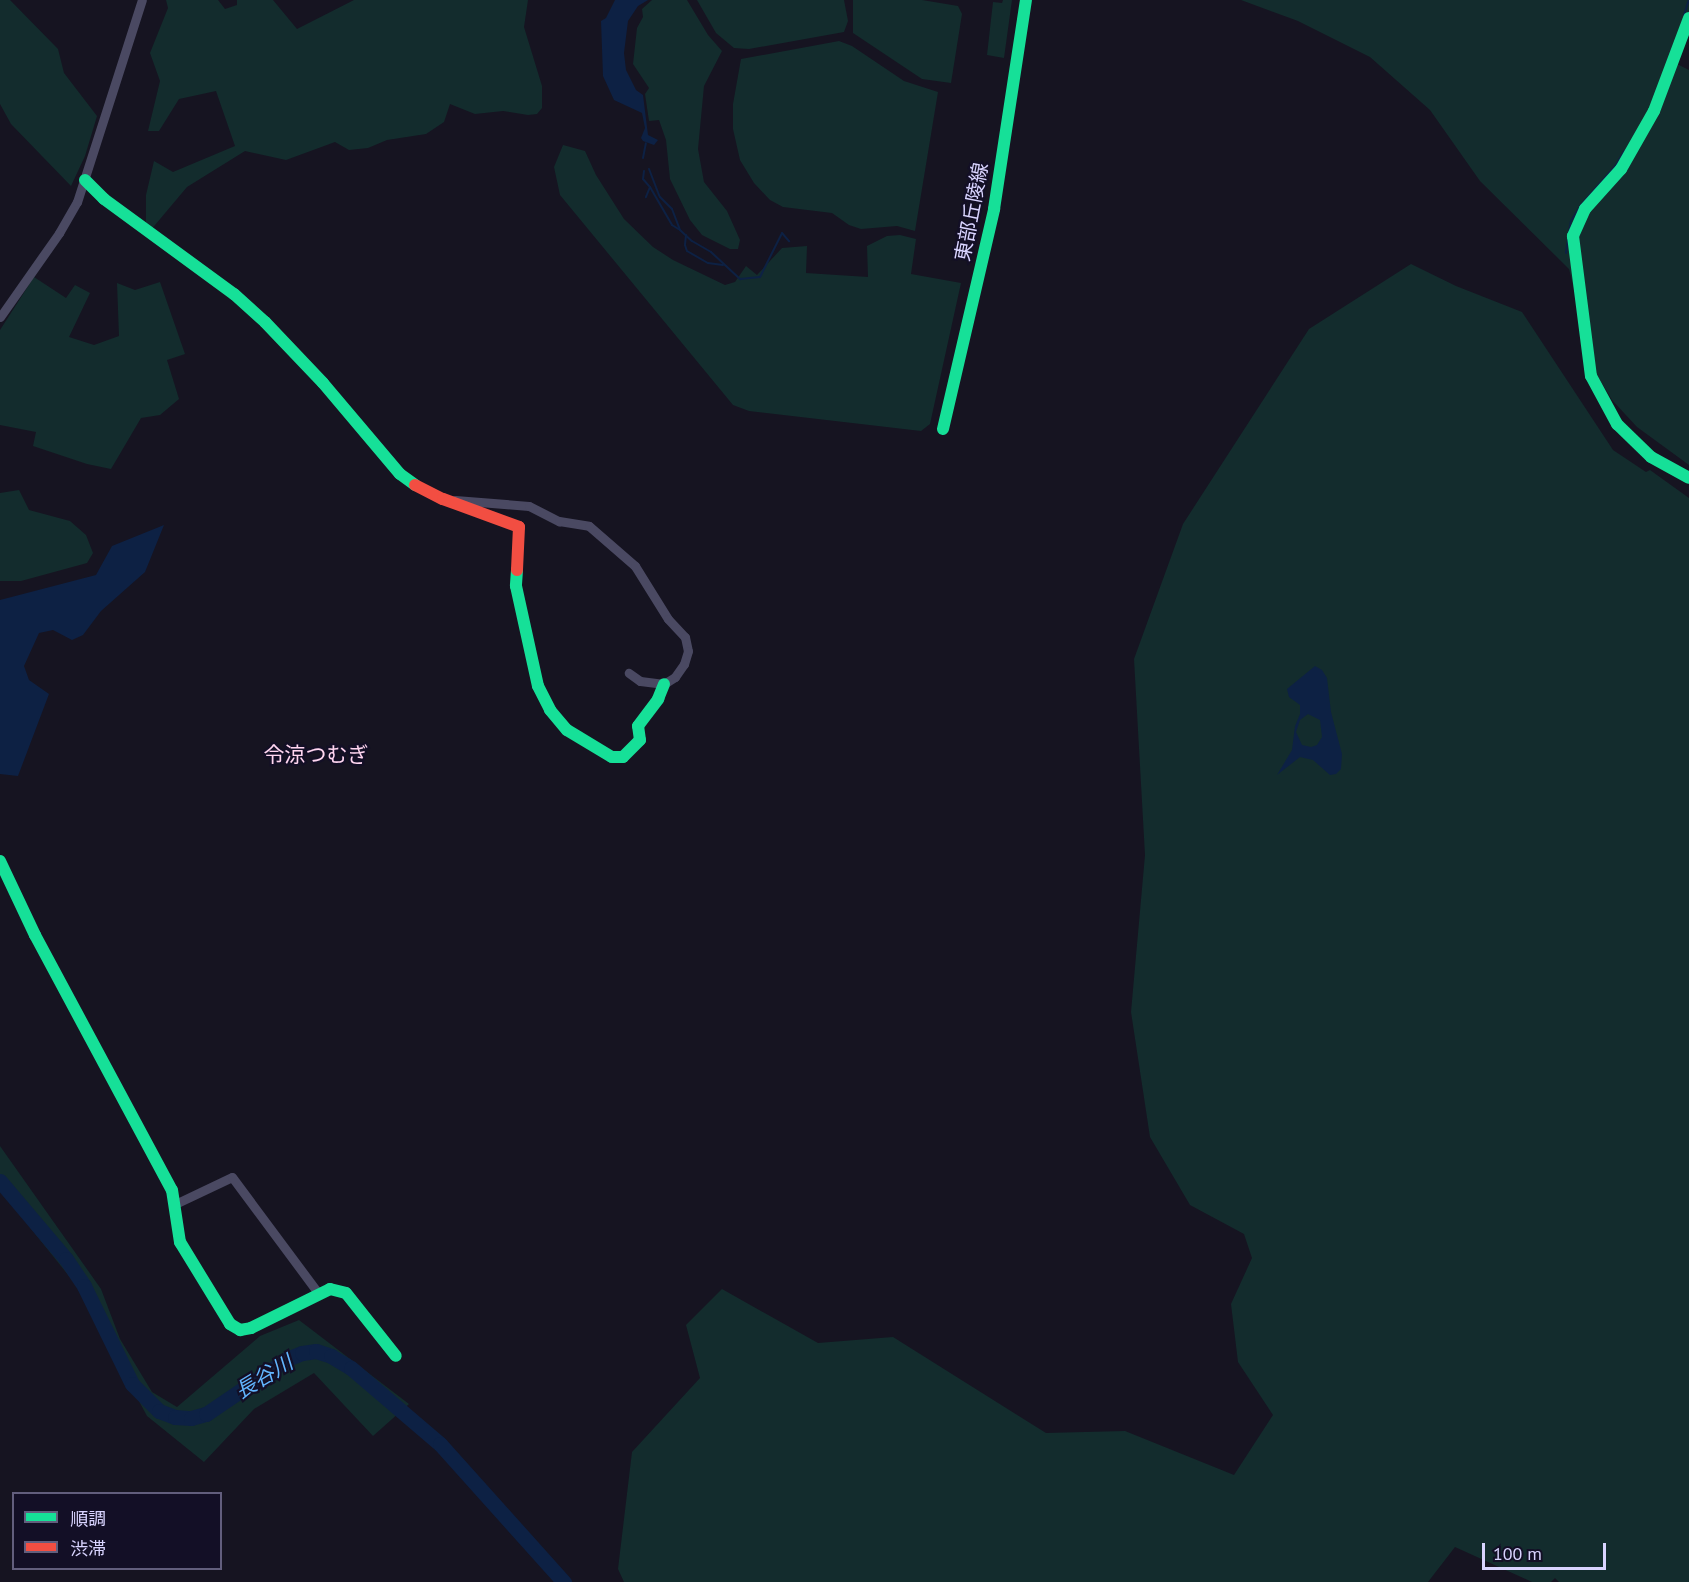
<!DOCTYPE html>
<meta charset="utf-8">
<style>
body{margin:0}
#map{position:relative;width:1689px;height:1582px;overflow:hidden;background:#161421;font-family:"PT Sans","Noto Sans JP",sans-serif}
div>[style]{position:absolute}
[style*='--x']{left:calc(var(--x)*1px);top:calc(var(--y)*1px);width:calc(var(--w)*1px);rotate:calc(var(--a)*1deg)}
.green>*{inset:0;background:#132c2d}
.water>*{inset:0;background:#0d2144}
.stream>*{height:2px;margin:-1px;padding:0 1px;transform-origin:1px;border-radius:1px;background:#0d2144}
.river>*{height:15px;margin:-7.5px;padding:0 7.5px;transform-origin:7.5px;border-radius:7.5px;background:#0d2144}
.street>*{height:9px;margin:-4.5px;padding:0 4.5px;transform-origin:4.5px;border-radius:4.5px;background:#4a4962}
.fast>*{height:12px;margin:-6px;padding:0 6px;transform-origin:6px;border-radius:6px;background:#16e098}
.jam>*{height:12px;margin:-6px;padding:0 6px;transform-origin:6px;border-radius:6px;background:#f24e42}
span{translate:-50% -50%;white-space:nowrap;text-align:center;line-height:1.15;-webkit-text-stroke:4.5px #130f26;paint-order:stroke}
.street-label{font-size:20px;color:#d9d4ff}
.neighbourhood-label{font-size:21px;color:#ffd6f0}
.water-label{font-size:21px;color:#62b6ff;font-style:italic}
.legend{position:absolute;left:12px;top:1492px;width:210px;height:78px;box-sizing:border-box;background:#130f26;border:2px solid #625e7d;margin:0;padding:8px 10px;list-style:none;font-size:18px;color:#d9d4ff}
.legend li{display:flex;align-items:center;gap:12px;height:30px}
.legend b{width:30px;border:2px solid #625e7d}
.scale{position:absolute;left:1482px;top:1543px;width:124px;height:27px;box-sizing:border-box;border:3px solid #d9d4ff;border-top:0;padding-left:8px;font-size:18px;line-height:21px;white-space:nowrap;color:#d9d4ff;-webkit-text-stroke:4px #130f26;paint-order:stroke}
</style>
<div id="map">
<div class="green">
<i style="clip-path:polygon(0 0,10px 0,58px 49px,64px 73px,97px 116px,85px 156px,71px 186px,11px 124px,0 104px)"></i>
<i style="clip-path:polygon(166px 0,218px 0,225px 9px,237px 5px,237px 0,273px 0,297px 29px,354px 0,528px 0,524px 27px,542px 86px,542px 108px,537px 114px,528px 115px,503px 111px,475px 114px,450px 104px,444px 122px,426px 134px,387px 140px,368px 148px,349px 150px,335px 142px,286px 160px,245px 151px,187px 187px,150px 231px,146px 226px,146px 195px,154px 161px,173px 172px,235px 146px,216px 91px,179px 99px,159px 131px,148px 131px,160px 81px,150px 53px,168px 8px)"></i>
<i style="clip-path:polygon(652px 0,687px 0,708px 35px,722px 51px,704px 86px,698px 149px,704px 182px,727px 211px,740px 240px,738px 249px,730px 249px,702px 235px,690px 220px,670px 179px,666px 140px,659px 120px,649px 121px,645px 94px,649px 88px,633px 64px,637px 28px,643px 17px,642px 9px)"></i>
<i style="clip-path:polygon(697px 0,844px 0,848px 21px,844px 32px,749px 49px,734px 48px,716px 33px)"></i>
<i style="clip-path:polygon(853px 0,922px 0,958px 6px,962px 14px,951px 83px,922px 79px,853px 33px)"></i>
<i style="clip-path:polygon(1003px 0,1012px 0,1004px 58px,987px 55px,993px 2px,1002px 3px)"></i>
<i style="clip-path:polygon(1241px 0,1689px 0,1689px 15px,1677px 64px,1689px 70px,1689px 465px,1637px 427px,1612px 400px,1594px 370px,1569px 269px,1480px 181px,1430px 110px,1370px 57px,1298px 21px)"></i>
<i style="clip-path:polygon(839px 41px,852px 46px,904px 81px,938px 92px,915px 231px,897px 226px,861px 229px,849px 225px,832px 213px,783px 207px,770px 200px,754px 183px,740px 160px,733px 129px,733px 104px,741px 59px)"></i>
<i style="clip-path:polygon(563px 145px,585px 151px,596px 175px,624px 219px,653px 247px,673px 260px,725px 285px,735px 282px,746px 266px,757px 275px,782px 248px,807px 246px,806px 273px,868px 277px,867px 246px,887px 236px,900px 235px,916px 239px,911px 274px,961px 283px,930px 424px,921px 431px,749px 411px,733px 405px,560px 195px,554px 167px)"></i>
<i style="clip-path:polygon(1411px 264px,1456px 286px,1522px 312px,1613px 450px,1646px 472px,1650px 470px,1689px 498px,1689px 1582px,1559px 1582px,1555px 1578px,1551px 1582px,1532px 1582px,1455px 1547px,1428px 1582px,624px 1582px,618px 1569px,632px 1452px,700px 1378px,686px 1325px,722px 1289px,818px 1343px,893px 1337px,1046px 1433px,1125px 1431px,1234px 1475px,1273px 1415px,1238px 1362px,1231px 1304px,1252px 1258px,1244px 1234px,1190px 1205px,1150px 1137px,1131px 1012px,1145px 855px,1134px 659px,1183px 524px,1309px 329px)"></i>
<i style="clip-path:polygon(34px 277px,66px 298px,75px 285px,90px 293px,69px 337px,94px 345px,119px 336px,117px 283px,135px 290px,160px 282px,185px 354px,167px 360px,179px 399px,160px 415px,141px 418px,111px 469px,87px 464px,33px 446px,36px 432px,0 425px,0 330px)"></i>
<i style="clip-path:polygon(19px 490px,29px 510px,70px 521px,86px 535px,93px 553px,87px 563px,21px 581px,0 581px,0 493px)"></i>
<i style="clip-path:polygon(0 1146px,101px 1289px,120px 1339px,152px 1392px,177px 1407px,260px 1336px,299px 1320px,409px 1404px,373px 1436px,314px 1373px,254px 1409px,204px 1462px,147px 1416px,77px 1286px,0 1190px)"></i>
</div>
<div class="water">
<i style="clip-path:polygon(615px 0,648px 0,638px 6px,628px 21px,624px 53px,626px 70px,636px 90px,643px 95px,648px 135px,658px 140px,654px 145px,643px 141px,641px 138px,645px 128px,642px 113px,614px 100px,603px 76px,601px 21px,606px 18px)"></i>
<i style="clip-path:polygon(164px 525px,145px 572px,101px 611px,83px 635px,72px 640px,53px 630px,39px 633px,24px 666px,29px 680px,49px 694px,18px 776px,0 774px,0 600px,96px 575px,112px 546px)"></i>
<i style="clip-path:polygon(evenodd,1315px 666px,1322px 670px,1327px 678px,1331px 712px,1342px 754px,1341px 769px,1336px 774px,1330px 775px,1313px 760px,1300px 757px,1277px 775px,1292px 750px,1295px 726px,1300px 714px,1300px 705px,1289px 697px,1287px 689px,1315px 666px,1308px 714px,1320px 720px,1322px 737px,1317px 745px,1311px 747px,1302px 745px,1296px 732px,1300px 720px,1308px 714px)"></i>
</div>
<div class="stream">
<i style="--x:1684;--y:15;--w:16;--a:-72"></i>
<i style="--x:643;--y:158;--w:15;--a:-79"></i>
<i style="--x:649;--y:169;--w:30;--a:69"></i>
<i style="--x:660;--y:197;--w:17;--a:45"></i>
<i style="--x:672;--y:209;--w:22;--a:69"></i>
<i style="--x:680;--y:230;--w:16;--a:43"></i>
<i style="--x:692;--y:241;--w:22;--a:30"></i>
<i style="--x:711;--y:252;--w:40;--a:43"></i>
<i style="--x:740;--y:279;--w:20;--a:-6"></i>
<i style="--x:760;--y:277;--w:49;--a:-63.4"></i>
<i style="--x:782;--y:233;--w:11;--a:49"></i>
<i style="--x:644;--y:171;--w:8;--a:97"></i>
<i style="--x:643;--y:179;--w:11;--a:49"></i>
<i style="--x:650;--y:187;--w:11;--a:112"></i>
<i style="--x:650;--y:187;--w:44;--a:59.9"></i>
<i style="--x:672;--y:225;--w:9;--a:32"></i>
<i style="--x:1569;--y:232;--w:11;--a:-80"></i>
<i style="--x:1571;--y:221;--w:19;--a:-58"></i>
<i style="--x:1581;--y:205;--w:53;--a:-48.8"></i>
<i style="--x:1616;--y:165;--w:16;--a:-60"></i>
<i style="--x:686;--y:235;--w:10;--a:96"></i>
<i style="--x:685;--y:245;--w:6;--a:72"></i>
<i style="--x:687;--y:251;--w:24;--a:30"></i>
<i style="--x:708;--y:263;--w:15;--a:8"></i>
<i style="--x:1566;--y:253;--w:15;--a:-82"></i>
</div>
<div class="river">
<i style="--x:0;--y:1181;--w:102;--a:49.8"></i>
<i style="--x:66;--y:1259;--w:32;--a:56"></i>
<i style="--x:84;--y:1286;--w:109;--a:63.9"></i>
<i style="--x:132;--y:1384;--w:38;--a:45"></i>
<i style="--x:159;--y:1411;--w:17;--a:21"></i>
<i style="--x:175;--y:1417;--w:16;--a:4"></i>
<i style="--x:191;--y:1418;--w:16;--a:-15"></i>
<i style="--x:206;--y:1414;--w:98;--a:-34.2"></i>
<i style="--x:287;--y:1359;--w:16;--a:-22"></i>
<i style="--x:302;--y:1353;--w:14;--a:-8"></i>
<i style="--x:316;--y:1351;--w:16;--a:18"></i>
<i style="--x:331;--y:1356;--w:23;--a:31"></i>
<i style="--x:351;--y:1368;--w:117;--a:40.5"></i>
<i style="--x:440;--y:1444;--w:186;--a:48.1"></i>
</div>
<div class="street">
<i style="--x:0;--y:317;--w:103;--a:-54.9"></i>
<i style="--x:59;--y:233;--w:36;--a:-60"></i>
<i style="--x:77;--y:202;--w:212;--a:-72.2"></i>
<i style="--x:455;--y:500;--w:74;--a:4.6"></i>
<i style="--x:529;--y:506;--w:34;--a:27"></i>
<i style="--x:559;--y:521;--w:30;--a:9"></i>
<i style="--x:589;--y:526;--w:61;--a:41"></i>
<i style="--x:635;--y:566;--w:62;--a:58.1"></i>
<i style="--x:668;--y:619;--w:25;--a:47"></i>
<i style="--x:685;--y:637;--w:14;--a:78"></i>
<i style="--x:688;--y:651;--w:14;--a:107"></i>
<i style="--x:684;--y:664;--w:16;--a:125"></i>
<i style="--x:675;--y:677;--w:13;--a:148"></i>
<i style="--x:664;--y:684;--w:24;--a:-173"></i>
<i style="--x:640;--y:681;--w:14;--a:-144"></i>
<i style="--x:173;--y:1205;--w:65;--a:-25.4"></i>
<i style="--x:232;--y:1177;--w:146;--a:53.4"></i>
</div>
<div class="fast">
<i style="--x:1689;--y:18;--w:99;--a:110.6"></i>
<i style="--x:1654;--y:111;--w:67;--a:119.6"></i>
<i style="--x:1621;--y:169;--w:54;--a:132"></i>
<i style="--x:1585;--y:209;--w:30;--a:114"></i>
<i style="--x:1573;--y:236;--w:141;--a:82.7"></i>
<i style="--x:1591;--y:376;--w:55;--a:61.6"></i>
<i style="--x:1617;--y:424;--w:47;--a:44.1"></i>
<i style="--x:1651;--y:457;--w:43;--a:28.9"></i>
<i style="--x:85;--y:180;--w:27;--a:45"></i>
<i style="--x:104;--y:199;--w:161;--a:36.2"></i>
<i style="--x:234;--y:294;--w:42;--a:42.1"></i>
<i style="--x:265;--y:322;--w:84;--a:46.4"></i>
<i style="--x:323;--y:383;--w:119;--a:49.8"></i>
<i style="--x:400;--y:474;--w:19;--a:36"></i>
<i style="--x:943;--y:429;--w:226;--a:-76.9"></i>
<i style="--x:994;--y:209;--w:211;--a:-81.3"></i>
<i style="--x:517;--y:570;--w:16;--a:94"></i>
<i style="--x:516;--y:586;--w:102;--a:77.6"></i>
<i style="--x:538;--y:686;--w:27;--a:63"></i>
<i style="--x:550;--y:710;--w:26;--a:50"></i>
<i style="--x:567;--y:730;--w:52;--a:31"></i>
<i style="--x:612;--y:757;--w:11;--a:0"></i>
<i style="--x:623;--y:757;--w:24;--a:-45"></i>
<i style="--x:640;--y:740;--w:14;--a:-98"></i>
<i style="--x:638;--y:726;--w:34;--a:-53"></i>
<i style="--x:658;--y:699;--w:16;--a:-68"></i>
<i style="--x:0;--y:861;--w:82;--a:64.7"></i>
<i style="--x:35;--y:935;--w:289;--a:61.8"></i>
<i style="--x:172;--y:1190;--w:53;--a:81.3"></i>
<i style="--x:180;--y:1242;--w:96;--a:58.6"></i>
<i style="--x:230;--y:1324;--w:12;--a:31"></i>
<i style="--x:240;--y:1330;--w:11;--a:-10"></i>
<i style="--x:251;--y:1328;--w:88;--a:-26.3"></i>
<i style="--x:330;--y:1289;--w:16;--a:14"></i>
<i style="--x:346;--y:1293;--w:80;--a:51.6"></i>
</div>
<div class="jam">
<i style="--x:415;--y:485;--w:31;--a:27"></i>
<i style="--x:443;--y:499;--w:81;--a:20.2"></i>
<i style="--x:519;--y:527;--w:43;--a:92.7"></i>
</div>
<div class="street-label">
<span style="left:972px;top:212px;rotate:-79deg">東部丘陵線</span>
</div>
<div class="neighbourhood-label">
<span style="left:316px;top:755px">令涼つむぎ</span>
</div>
<div class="water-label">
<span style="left:264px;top:1377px;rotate:-31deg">長谷川</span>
</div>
<ul class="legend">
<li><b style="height:8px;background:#16e098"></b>順調</li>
<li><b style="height:8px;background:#f24e42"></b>渋滞</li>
</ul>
<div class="scale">100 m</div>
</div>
